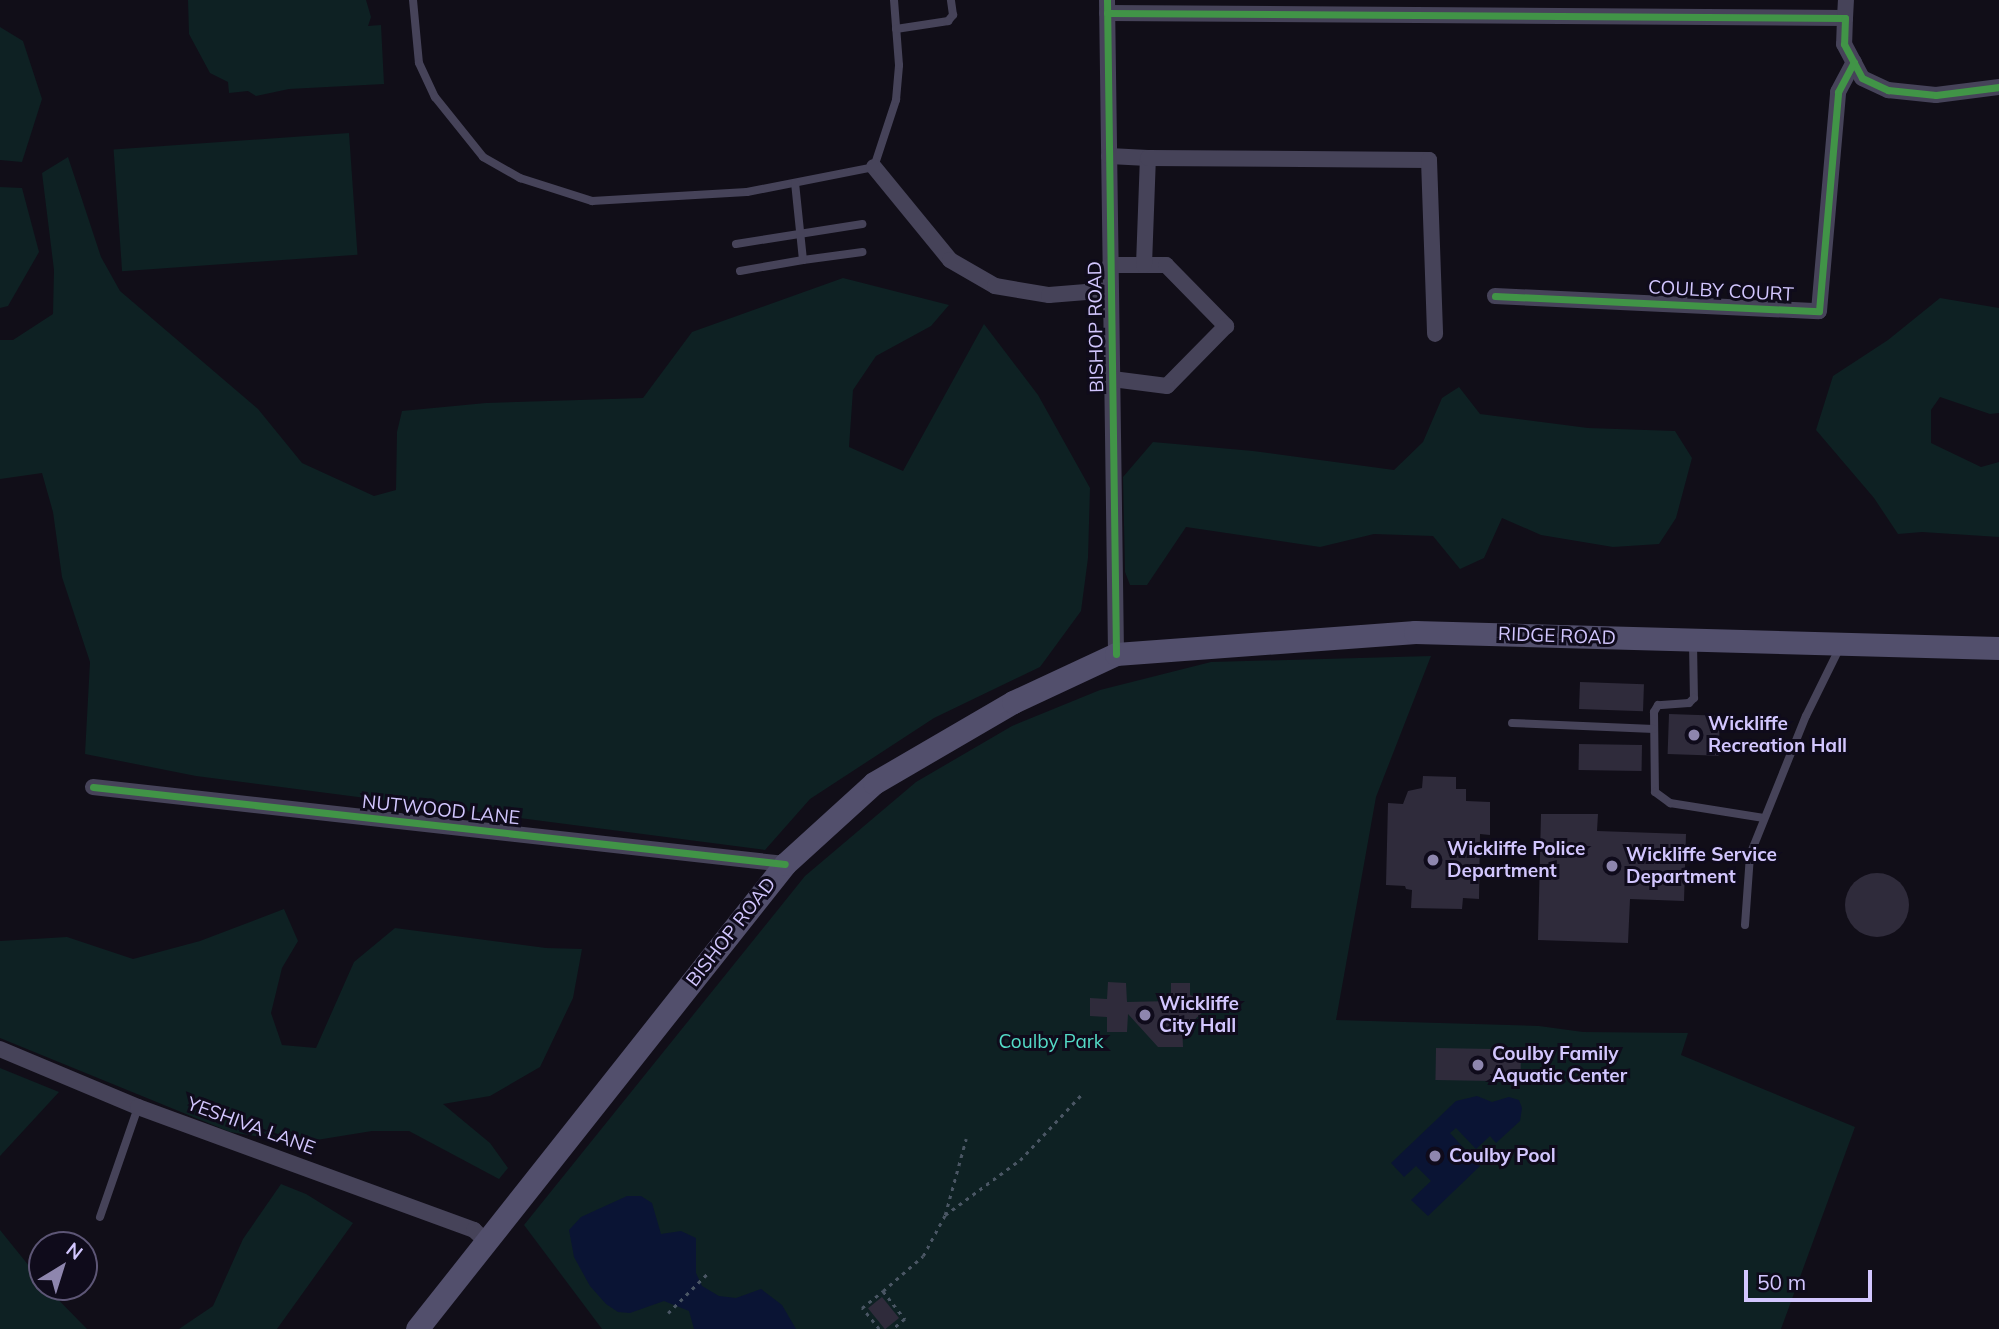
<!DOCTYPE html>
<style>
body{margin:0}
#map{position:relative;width:1999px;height:1329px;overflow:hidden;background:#110e18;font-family:Mulish,sans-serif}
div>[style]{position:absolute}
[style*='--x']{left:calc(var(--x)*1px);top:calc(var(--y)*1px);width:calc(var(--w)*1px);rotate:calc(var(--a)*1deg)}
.green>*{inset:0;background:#0e2123;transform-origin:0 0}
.water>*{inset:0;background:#0a1434}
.building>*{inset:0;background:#2f2b3b;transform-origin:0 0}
.round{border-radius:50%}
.path>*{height:2.5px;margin-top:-1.25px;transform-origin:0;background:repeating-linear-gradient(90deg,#4a5664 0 3.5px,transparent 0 8.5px)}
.service>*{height:8px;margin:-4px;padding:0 4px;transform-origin:4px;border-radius:4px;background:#464359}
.minor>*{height:16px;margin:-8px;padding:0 8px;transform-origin:8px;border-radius:8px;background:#464359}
.secondary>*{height:23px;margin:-11.5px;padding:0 11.5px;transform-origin:11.5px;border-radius:11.5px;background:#524f6c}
.cycleway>*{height:7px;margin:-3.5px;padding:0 3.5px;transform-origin:3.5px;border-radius:3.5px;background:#419447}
.dots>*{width:19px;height:19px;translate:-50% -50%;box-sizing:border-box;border:4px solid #0f0b1b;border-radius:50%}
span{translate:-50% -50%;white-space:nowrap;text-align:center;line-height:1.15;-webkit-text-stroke:6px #0f0b1b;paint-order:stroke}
.street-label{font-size:19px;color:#d2c6fe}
.poi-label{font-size:19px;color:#d2c6fe;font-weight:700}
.left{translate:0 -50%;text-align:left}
.park-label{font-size:19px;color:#54dcc7}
.north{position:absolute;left:28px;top:1231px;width:70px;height:70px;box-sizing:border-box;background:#0f0b1b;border:2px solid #5d5676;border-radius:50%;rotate:38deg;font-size:19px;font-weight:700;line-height:28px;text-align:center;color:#d2c6fe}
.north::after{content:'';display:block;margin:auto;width:24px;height:32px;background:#8e86ae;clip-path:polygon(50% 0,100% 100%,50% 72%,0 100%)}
.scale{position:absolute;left:1744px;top:1270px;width:128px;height:32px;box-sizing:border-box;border:4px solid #d2c6fe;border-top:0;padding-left:9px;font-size:21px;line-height:24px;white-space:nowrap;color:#d2c6fe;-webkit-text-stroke:5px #0f0b1b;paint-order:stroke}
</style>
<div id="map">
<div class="green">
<i style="clip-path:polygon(188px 0,366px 0,371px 17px,368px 26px,381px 25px,384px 84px,289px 89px,256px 96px,248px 91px,229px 93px,228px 82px,210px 73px,189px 34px)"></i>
<i style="clip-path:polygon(0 27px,23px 41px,42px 99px,22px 162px,0 160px)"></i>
<i style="left:349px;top:133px;width:122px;height:236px;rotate:86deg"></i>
<i style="clip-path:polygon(68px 157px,101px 257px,120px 291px,258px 409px,302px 463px,374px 496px,396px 490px,397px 432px,402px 411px,486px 403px,643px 398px,692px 332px,843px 278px,949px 305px,931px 326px,876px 356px,853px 390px,849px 447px,903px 471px,984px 324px,1038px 395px,1090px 488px,1088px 558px,1081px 611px,1040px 667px,934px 718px,810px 799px,765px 850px,196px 776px,85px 754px,90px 662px,62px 577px,53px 512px,42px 473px,0 479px,0 340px,13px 340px,53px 314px,54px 270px,42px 173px)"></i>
<i style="clip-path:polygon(0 187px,22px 188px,39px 252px,8px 306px,0 308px)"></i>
<i style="clip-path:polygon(1940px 298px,1999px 308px,1999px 413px,1990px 414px,1940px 397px,1931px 410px,1931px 443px,1981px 467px,1999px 462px,1999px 537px,1922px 532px,1898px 534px,1874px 498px,1816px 430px,1833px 376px,1888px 340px)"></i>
<i style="clip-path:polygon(1459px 387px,1480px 414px,1588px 428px,1675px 431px,1692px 458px,1676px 518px,1659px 544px,1613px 547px,1541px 535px,1502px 518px,1484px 558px,1460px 569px,1433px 536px,1374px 534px,1320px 547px,1186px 527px,1147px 585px,1130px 585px,1125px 572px,1123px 477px,1153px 442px,1253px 451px,1394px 470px,1423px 442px,1442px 398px)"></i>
<i style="clip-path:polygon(1431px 656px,1376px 797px,1336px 1020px,1539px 1026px,1583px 1032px,1688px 1033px,1681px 1055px,1855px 1127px,1781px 1329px,602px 1329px,524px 1225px,805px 876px,916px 782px,1012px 726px,1100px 690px,1211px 662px)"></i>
<i style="clip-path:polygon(284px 909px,298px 941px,282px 968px,271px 1013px,282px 1045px,316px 1048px,354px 962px,395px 928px,546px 948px,582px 949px,573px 998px,540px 1067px,490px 1096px,443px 1104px,490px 1143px,508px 1168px,499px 1179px,409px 1131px,372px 1131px,298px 1143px,230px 1132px,0 1038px,0 941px,67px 937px,133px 959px,200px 941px)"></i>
<i style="clip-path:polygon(0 1068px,59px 1092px,0 1156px)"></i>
<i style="clip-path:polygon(281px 1184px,306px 1194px,353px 1223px,277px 1329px,179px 1329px,213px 1306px,243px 1239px)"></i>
<i style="clip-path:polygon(0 1230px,42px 1282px,42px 1287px,46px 1287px,87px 1329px,0 1329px)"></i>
</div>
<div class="water">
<i style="clip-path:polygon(1477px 1096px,1492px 1102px,1509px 1097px,1519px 1100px,1522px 1108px,1520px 1121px,1496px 1143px,1490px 1136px,1476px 1149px,1456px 1128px,1450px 1133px,1480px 1166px,1428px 1216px,1411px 1200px,1431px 1181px,1416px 1166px,1404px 1177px,1391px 1163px,1456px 1101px)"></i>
<i style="clip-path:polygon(627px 1196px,641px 1196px,652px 1203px,661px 1234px,681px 1231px,696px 1238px,696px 1273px,702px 1286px,719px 1296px,736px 1298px,761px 1289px,782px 1305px,796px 1329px,694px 1329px,689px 1311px,664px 1301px,630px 1313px,618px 1312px,606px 1304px,590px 1286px,574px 1257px,569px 1230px,581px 1217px)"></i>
</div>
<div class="building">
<i style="left:1580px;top:682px;width:64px;height:27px;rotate:2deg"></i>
<i style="left:1669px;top:714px;width:51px;height:40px;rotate:2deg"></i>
<i style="left:1579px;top:744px;width:63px;height:26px;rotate:1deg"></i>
<i style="clip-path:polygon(1423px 776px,1456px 777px,1456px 789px,1466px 789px,1466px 801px,1490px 802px,1490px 835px,1480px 834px,1479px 899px,1463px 898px,1462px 909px,1411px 908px,1412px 890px,1406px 889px,1405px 886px,1386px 885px,1388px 803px,1403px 804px,1408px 791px,1422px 788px)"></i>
<i style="clip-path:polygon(1541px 814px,1598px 814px,1597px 831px,1686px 834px,1684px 901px,1630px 899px,1628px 943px,1538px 940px)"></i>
<i class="round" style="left:1845px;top:873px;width:64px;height:64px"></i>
<i style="clip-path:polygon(1108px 982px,1126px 983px,1127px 1002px,1171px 1001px,1171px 983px,1190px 983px,1190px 995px,1202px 1000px,1205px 1010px,1191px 1023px,1182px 1023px,1183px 1047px,1158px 1047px,1128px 1014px,1127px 1032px,1107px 1032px,1107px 1017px,1090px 1016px,1090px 998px,1107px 999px)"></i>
<i style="left:1436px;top:1048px;width:85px;height:32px;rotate:1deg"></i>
<i style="left:882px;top:1297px;width:27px;height:18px;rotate:51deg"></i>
</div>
<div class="path">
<i style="--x:945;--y:1215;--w:79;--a:-74.6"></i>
<i style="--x:883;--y:1291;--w:53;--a:-41.2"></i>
<i style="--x:923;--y:1256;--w:47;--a:-61.8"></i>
<i style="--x:945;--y:1215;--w:93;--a:-36.3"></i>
<i style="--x:1020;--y:1160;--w:92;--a:-46.8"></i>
<i style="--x:668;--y:1313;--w:57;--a:-45"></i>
<i style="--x:879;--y:1329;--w:27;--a:-129"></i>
<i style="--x:862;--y:1308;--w:27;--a:-39"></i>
<i style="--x:883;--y:1291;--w:36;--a:52"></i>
<i style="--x:905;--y:1319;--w:16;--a:140"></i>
</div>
<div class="service">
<i style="--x:413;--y:0;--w:63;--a:84.6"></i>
<i style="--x:419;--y:63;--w:38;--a:65"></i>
<i style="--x:435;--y:97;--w:77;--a:51.3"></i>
<i style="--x:483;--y:157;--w:43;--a:29.6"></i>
<i style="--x:520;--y:178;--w:76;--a:17.7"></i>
<i style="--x:592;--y:201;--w:155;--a:-3.3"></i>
<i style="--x:747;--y:192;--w:129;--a:-11.1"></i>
<i style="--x:874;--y:167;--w:71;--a:-71.8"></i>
<i style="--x:896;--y:100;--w:35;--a:-85"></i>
<i style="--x:899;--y:65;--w:65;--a:-94.4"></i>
<i style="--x:896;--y:29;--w:53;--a:-8.7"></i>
<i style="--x:948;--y:21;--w:8;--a:-50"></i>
<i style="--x:953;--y:15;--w:15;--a:-98"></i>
<i style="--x:736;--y:244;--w:128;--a:-9"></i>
<i style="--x:803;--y:260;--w:60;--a:-7.7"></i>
<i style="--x:740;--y:271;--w:64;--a:-9.9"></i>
<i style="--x:803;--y:260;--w:77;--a:-95.9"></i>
<i style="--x:1693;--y:643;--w:55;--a:89"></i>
<i style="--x:1694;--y:698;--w:7;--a:135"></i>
<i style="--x:1689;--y:703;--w:31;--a:176"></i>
<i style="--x:1658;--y:705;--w:8;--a:120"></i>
<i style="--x:1654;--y:712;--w:80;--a:89.3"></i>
<i style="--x:1655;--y:792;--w:19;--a:36"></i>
<i style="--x:1670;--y:803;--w:95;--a:9.1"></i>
<i style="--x:1512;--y:723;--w:142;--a:2.4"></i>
<i style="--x:1745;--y:925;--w:70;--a:-85.9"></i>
<i style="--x:1750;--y:855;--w:150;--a:-68.1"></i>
<i style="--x:1806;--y:716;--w:77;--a:-63.8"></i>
<i style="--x:100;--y:1217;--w:116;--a:-70.9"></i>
</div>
<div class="minor">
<i style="--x:1107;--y:0;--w:654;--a:89.21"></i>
<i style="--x:1107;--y:13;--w:738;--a:0.39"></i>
<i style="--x:1845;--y:18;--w:26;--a:92"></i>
<i style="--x:1844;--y:44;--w:38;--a:62"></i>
<i style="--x:1862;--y:78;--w:29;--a:25"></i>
<i style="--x:1888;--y:90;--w:48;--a:5.9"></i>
<i style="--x:1936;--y:95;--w:64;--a:-7.2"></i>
<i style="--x:1845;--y:18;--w:18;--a:-87"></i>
<i style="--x:1109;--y:156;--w:39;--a:3"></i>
<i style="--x:874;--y:167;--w:120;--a:50.7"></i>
<i style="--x:950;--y:260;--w:52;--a:30"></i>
<i style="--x:995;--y:286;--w:55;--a:9.5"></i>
<i style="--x:1049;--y:295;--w:62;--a:-4.6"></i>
<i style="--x:1110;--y:265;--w:56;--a:0"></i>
<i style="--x:1166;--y:265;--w:86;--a:45.5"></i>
<i style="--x:1226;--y:326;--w:84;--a:134.5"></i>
<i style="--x:1167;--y:386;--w:55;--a:-172.7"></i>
<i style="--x:1144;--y:265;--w:107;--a:-87.9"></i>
<i style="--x:1148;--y:158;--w:281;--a:0.4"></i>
<i style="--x:1429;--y:160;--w:174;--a:88"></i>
<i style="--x:1495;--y:296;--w:324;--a:2.7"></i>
<i style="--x:1819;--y:311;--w:220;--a:-85"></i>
<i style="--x:1838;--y:92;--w:34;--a:-62"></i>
<i style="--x:93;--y:787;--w:696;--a:6.35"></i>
<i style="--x:0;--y:1049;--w:150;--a:22.8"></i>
<i style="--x:138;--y:1107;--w:358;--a:20.1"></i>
<i style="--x:474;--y:1230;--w:18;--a:43"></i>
</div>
<div class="secondary">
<i style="--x:417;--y:1329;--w:593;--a:-51.64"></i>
<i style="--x:785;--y:864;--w:120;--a:-42.3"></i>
<i style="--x:874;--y:783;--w:161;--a:-30.2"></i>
<i style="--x:1013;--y:702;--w:114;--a:-25"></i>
<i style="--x:1116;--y:654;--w:300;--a:-4.2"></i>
<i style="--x:1415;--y:632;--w:584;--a:1.57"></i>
</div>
<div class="cycleway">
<i style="--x:1107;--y:0;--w:654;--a:89.21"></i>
<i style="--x:1107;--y:13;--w:738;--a:0.39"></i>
<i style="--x:1845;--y:18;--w:26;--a:92"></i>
<i style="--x:1844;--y:44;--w:38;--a:62"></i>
<i style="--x:1862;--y:78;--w:29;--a:25"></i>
<i style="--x:1888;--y:90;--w:48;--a:5.9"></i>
<i style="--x:1936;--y:95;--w:64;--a:-7.2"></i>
<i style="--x:1495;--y:296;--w:324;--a:2.7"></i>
<i style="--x:1819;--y:311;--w:220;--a:-85"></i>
<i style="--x:1838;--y:92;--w:34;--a:-62"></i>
<i style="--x:93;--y:787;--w:696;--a:6.35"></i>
</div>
<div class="dots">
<i style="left:1694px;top:735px;background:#8e86ae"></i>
<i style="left:1433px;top:860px;background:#8e86ae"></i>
<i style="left:1612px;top:866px;background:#8e86ae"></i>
<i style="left:1145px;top:1015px;background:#8e86ae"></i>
<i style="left:1478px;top:1065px;background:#8e86ae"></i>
<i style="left:1435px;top:1156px;background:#8e86ae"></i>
</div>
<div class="street-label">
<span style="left:1721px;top:291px;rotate:3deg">COULBY COURT</span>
<span style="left:1096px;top:327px;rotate:-91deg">BISHOP ROAD</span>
<span style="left:1557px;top:636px;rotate:2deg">RIDGE ROAD</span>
<span style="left:441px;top:810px;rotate:6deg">NUTWOOD LANE</span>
<span style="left:731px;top:932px;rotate:-52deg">BISHOP ROAD</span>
<span style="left:251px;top:1126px;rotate:20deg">YESHIVA LANE</span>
</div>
<div class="poi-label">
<span class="left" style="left:1708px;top:735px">Wickliffe<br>Recreation Hall</span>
<span class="left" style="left:1447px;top:860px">Wickliffe Police<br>Department</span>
<span class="left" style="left:1626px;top:866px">Wickliffe Service<br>Department</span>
<span class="left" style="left:1159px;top:1015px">Wickliffe<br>City Hall</span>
<span class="left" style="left:1492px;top:1065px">Coulby Family<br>Aquatic Center</span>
<span class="left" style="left:1449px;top:1156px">Coulby Pool</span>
</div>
<div class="park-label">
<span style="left:1051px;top:1042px">Coulby Park</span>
</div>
<div class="north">N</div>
<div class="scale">50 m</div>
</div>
